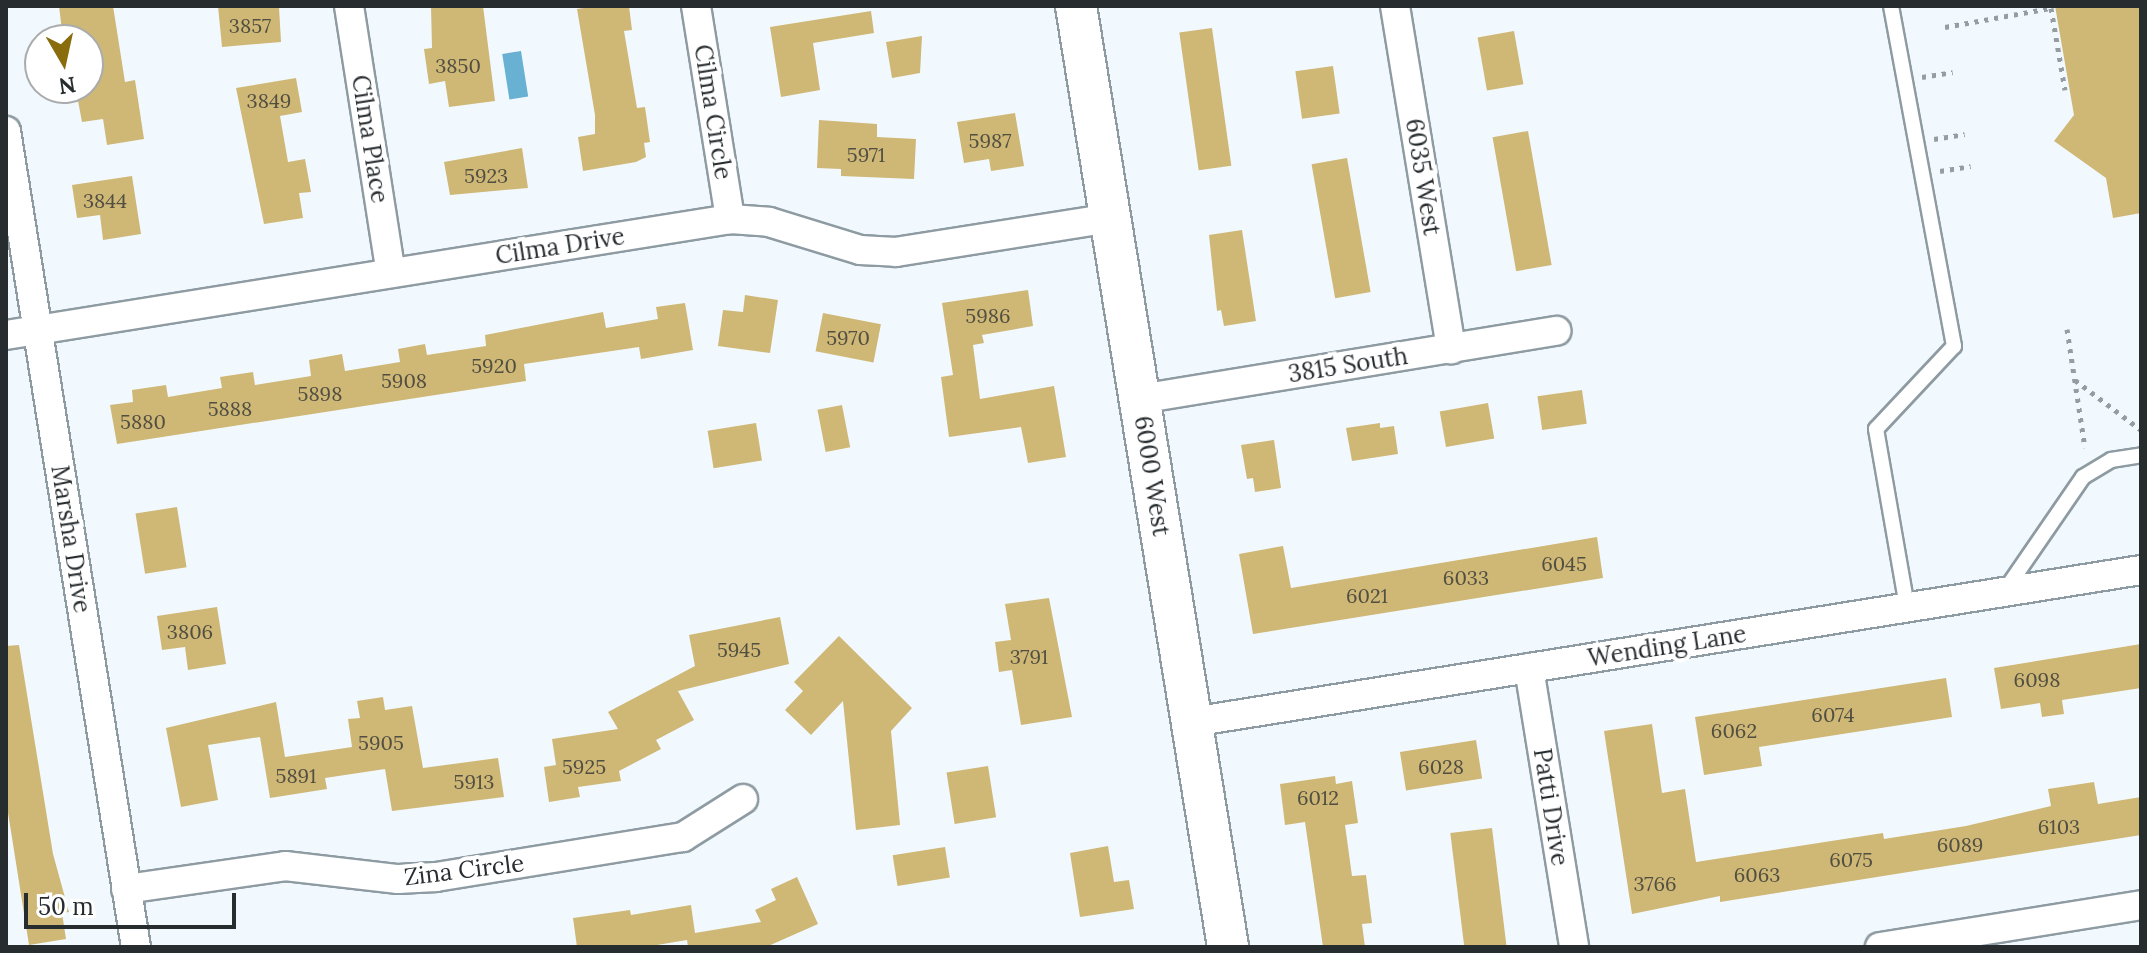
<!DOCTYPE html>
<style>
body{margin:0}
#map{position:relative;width:2147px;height:953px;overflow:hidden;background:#f1f9fe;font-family:Lora,serif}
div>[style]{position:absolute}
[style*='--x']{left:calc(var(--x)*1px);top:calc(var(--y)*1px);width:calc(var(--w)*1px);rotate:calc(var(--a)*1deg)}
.water>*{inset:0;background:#68b1d3;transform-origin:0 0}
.building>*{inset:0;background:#cfb776;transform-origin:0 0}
.path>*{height:5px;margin-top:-2.5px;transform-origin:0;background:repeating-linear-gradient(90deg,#969da1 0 4px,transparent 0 10px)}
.roads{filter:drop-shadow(2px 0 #8e9ba2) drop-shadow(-2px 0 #8e9ba2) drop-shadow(0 2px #8e9ba2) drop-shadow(0 -2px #8e9ba2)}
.lane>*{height:14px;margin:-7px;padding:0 7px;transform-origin:7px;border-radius:7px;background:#fff}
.street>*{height:28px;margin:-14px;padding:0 14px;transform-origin:14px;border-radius:14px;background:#fff}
.secondary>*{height:40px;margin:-20px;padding:0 20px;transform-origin:20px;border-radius:20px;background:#fff}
span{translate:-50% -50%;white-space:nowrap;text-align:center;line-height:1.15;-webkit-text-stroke:8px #fff;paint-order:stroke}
.number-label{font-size:20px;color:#514f41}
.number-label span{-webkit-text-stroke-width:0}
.street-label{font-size:24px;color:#272c2f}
.frame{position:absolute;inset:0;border:8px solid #272c2f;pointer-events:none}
.north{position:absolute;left:24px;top:24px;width:80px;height:80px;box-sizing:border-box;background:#fff;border:2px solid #a9abac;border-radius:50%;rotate:171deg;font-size:22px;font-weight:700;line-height:32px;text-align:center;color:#272c2f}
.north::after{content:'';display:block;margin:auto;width:28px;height:36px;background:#896d0d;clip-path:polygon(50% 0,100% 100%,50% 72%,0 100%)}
.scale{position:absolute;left:24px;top:893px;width:212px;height:36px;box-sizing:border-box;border:4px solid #272c2f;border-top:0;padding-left:10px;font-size:24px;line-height:28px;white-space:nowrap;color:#272c2f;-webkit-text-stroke:6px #fff;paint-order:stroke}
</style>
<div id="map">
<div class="water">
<i style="left:521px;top:51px;width:46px;height:19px;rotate:81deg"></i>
</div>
<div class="building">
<i style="clip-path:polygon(59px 6px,113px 6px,125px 82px,135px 80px,144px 139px,107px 145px,103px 119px,82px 122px,76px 90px,88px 88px,88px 40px,71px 40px,69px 29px,62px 31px)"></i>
<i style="clip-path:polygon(218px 6px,279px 7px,281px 42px,222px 47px)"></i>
<i style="clip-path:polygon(431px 6px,483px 6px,495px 101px,449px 107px,445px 81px,429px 84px,424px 49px,432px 48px)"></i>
<i style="clip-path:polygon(597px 6px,629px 6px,632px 30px,624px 31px,637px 108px,645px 107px,650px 142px,644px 143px,646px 157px,636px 162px,583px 171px,578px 137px,595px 134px,595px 115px,577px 9px)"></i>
<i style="clip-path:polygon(2055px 6px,2141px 6px,2141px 213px,2113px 218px,2106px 178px,2054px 141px,2074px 115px)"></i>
<i style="clip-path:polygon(871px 11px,874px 33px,813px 43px,820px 90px,781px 97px,770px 27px)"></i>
<i style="left:1212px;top:28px;width:139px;height:33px;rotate:82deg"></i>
<i style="left:1514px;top:31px;width:54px;height:37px;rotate:80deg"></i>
<i style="clip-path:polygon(922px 36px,920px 73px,892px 78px,886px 42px)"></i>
<i style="left:1333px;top:66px;width:48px;height:38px;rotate:82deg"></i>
<i style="clip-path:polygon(296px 78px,302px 112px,280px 116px,288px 162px,305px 159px,311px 192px,299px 193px,303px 218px,264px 224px,236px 88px)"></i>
<i style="clip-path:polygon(1015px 113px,1024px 166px,991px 171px,989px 159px,964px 163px,957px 122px)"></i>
<i style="clip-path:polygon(819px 120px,877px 124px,877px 137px,916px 139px,914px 179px,841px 176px,841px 169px,817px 168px)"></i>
<i style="left:1528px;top:131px;width:136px;height:36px;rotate:80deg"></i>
<i style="clip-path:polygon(522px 148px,528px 188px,450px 195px,444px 162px)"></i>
<i style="left:1347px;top:158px;width:136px;height:36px;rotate:80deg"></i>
<i style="clip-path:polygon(132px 176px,141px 234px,103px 240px,100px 215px,77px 218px,72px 185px)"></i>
<i style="clip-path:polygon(1242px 230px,1256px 321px,1224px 326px,1221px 310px,1217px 311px,1209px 235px)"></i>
<i style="clip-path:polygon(1028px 290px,1033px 326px,982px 335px,984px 343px,973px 345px,980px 399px,1054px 386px,1066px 457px,1028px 463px,1021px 427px,949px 437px,941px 377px,953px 375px,942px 303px)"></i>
<i style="clip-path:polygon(745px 295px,778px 300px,770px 353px,718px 346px,723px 310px,743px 312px)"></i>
<i style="clip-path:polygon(685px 303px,693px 350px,641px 359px,639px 347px,524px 364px,526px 381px,117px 444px,110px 405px,133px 402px,132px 390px,166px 385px,168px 397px,222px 388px,220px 377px,253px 372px,255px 385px,311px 376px,309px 360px,342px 354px,345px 371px,400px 362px,398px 349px,425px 344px,427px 355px,486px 346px,485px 335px,603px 312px,606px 328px,658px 319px,656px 307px)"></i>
<i style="left:823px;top:313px;width:59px;height:39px;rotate:11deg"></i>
<i style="left:1582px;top:390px;width:34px;height:45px;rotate:82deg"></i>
<i style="left:1488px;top:403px;width:36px;height:49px;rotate:80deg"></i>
<i style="left:842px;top:405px;width:43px;height:25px;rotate:79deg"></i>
<i style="left:756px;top:423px;width:38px;height:49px;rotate:81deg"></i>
<i style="clip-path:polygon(1380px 423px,1380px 428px,1394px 426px,1398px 454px,1352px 461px,1346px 428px)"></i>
<i style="clip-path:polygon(1274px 440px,1281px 488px,1255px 492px,1253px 478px,1247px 479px,1241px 445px)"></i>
<i style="left:177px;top:507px;width:61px;height:42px;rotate:81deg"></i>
<i style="clip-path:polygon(1597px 537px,1603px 578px,1253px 634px,1239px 554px,1283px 546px,1291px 588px)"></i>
<i style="clip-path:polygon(1049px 598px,1072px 717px,1021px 725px,1012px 670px,999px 672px,995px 642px,1011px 640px,1005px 604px)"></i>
<i style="clip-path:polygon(217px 607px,226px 664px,188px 670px,185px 647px,162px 650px,157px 616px)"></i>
<i style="clip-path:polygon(780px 617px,789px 664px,678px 691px,694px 720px,656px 740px,661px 749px,619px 771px,621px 781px,578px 787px,580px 797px,549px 802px,544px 767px,556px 765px,552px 739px,618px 729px,608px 712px,695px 666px,689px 635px)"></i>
<i style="clip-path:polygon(839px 636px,912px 708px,891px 731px,900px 825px,856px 830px,843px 701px,811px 735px,785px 710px,803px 691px,794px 682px)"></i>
<i style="clip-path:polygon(2141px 644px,2141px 688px,2062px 700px,2064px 714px,2042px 717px,2040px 703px,2001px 709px,1994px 668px)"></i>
<i style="clip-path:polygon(19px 645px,53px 854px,69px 912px,62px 913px,66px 939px,29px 945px,6px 800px,6px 646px)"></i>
<i style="clip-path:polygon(1946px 678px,1952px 717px,1759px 747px,1762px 766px,1704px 775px,1695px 717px)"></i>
<i style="clip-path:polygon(383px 697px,385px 710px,412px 706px,423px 768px,498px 758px,504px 797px,392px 811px,385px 769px,325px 778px,327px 789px,270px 798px,260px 737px,208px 745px,218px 800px,181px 807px,166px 728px,276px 702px,285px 757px,352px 747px,348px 719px,360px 718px,357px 701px)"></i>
<i style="clip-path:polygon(1652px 724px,1662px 793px,1685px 789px,1696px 862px,1883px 833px,1884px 839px,1966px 826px,2051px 806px,2048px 789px,2094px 782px,2098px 804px,2141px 797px,2141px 835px,1720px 902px,1720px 896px,1632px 914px,1604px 731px)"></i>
<i style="left:1476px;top:740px;width:39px;height:77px;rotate:81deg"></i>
<i style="left:988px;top:766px;width:52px;height:42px;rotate:81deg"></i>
<i style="clip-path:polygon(1335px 776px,1336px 784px,1352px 781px,1358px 823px,1345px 825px,1352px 876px,1366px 875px,1372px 923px,1362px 924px,1365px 947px,1323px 947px,1305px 822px,1285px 825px,1280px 784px)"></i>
<i style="left:1492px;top:828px;width:120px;height:42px;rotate:83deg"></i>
<i style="clip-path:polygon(1108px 846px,1114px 882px,1129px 880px,1134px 909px,1080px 917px,1070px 853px)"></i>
<i style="left:945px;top:847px;width:31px;height:53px;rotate:81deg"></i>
<i style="clip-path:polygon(797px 877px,818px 924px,766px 947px,688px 947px,687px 940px,645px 947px,577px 947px,573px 918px,630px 910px,631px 915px,691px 905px,695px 933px,761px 922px,755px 910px,776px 900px,771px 889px)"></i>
</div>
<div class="path">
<i style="--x:1945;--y:27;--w:108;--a:-10.2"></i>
<i style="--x:2051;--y:8;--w:83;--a:80.3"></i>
<i style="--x:1922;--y:77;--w:31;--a:-9"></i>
<i style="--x:1934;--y:139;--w:31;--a:-9"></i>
<i style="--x:1940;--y:171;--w:31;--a:-9"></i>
<i style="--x:2067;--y:329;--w:120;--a:81.4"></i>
<i style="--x:2075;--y:380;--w:83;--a:37.1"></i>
</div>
<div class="roads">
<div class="lane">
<i style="--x:1891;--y:6;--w:346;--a:79.5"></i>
<i style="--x:1954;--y:346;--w:114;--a:133.2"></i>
<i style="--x:1876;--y:429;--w:181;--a:80.1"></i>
<i style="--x:2006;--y:589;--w:136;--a:-55.5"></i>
<i style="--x:2083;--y:477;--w:33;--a:-31"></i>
<i style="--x:2111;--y:460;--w:30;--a:-9"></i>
</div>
<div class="street">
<i style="--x:349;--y:6;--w:270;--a:81.1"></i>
<i style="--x:696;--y:6;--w:216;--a:80.9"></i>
<i style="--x:1395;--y:6;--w:348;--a:80.7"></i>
<i style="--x:6;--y:131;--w:826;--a:80.95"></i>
<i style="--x:6;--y:335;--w:733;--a:-9.1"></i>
<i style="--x:730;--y:219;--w:39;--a:4"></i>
<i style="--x:769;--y:222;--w:95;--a:17.1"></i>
<i style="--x:860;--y:250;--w:36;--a:3"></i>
<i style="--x:896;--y:252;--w:218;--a:-9"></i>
<i style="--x:1140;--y:399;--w:422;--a:-9.3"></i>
<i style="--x:1529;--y:668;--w:283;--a:80.8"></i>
<i style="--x:1192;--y:722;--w:961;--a:-9.1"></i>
<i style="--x:126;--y:889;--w:161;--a:-8.2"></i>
<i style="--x:285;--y:866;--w:114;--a:6.6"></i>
<i style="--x:398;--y:879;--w:38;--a:-3"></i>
<i style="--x:436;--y:877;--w:250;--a:-9.2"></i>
<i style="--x:683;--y:837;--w:71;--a:-32.3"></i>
<i style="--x:1880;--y:947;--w:264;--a:-9.1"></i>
</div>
<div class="secondary">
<i style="--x:1076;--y:6;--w:953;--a:80.82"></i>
</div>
</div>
<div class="number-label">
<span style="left:250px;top:25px">3857</span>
<span style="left:458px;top:65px">3850</span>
<span style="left:269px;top:100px">3849</span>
<span style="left:990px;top:140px">5987</span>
<span style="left:866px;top:154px">5971</span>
<span style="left:486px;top:175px">5923</span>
<span style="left:105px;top:200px">3844</span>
<span style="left:988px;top:315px">5986</span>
<span style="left:848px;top:337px">5970</span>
<span style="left:494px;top:365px">5920</span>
<span style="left:404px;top:380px">5908</span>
<span style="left:320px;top:393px">5898</span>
<span style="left:230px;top:408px">5888</span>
<span style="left:143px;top:421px">5880</span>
<span style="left:1564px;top:563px">6045</span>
<span style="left:1466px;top:577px">6033</span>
<span style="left:1367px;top:595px">6021</span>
<span style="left:190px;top:631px">3806</span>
<span style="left:739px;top:649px">5945</span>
<span style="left:1029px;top:656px">3791</span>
<span style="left:2037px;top:679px">6098</span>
<span style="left:1833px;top:714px">6074</span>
<span style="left:1734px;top:730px">6062</span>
<span style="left:381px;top:742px">5905</span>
<span style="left:584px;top:766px">5925</span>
<span style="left:1441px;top:766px">6028</span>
<span style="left:296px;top:775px">5891</span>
<span style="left:474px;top:781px">5913</span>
<span style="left:1318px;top:797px">6012</span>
<span style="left:2059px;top:826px">6103</span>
<span style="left:1960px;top:844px">6089</span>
<span style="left:1851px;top:859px">6075</span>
<span style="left:1757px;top:874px">6063</span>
<span style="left:1655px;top:883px">3766</span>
</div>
<div class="street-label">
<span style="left:713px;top:112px;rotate:81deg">Cilma Circle</span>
<span style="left:370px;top:139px;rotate:81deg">Cilma Place</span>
<span style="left:1423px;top:177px;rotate:81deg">6035 West</span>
<span style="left:560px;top:246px;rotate:-9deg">Cilma Drive</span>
<span style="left:1348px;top:365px;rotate:-9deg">3815 South</span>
<span style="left:1152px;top:476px;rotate:81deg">6000 West</span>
<span style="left:71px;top:539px;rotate:81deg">Marsha Drive</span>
<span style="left:1667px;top:646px;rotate:-9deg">Wending Lane</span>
<span style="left:1551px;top:807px;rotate:81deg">Patti Drive</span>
<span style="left:464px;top:870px;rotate:-7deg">Zina Circle</span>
</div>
<div class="frame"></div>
<div class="north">N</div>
<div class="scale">50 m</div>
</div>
